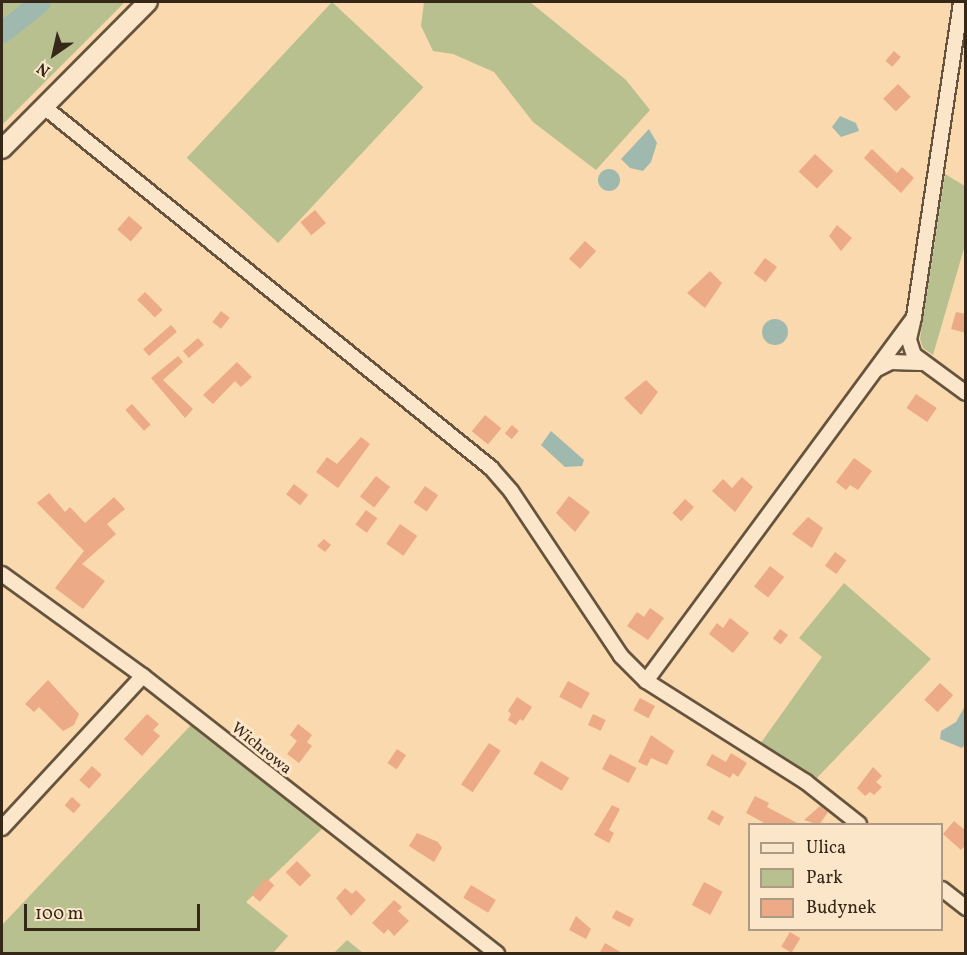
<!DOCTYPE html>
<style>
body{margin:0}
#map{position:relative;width:967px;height:955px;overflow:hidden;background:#fad9ae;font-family:Vollkorn,serif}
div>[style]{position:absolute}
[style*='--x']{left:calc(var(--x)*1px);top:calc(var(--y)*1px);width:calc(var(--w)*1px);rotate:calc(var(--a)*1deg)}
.green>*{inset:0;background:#b8c08f;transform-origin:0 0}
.water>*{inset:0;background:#9fb9af}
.round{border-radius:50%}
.river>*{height:21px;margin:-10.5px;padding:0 10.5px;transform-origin:10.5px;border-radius:10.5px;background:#9fb9af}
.building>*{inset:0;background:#ecaa86;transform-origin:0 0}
.roads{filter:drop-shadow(2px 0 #66543e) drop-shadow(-2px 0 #66543e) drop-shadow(0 2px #66543e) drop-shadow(0 -2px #66543e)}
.street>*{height:14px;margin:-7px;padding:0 7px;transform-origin:7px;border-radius:7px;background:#fce6ca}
.secondary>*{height:18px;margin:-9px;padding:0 9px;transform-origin:9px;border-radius:9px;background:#fce6ca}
span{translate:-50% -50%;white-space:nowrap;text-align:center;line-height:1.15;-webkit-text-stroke:6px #fce6ca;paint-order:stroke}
.street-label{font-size:16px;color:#352818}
.frame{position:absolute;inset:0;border:3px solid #352818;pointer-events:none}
.legend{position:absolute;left:748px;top:823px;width:195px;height:108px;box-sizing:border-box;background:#fce6ca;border:2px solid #ac9a83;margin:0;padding:8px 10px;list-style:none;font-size:18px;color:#352818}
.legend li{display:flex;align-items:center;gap:12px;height:30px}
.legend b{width:30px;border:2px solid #ac9a83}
.north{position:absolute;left:24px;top:24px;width:60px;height:60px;-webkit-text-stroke:4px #fce6ca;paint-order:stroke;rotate:214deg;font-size:16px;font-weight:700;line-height:24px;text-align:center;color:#352818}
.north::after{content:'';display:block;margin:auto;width:21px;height:27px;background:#352818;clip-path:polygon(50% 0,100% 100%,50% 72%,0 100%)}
.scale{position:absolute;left:24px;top:904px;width:176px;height:27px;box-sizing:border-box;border:3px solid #352818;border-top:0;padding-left:8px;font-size:18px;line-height:21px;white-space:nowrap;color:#352818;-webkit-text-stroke:4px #fce6ca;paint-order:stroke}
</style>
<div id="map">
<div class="green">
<i style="clip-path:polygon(2px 2px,125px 2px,2px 125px)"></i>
<i style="left:332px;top:2px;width:125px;height:213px;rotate:43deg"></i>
<i style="clip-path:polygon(424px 2px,530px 2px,626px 80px,650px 110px,596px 170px,533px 122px,494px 72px,453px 54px,433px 51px,421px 26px)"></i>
<i style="clip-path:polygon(945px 174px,965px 186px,965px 245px,933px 355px,923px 348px,920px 339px)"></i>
<i style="clip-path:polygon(844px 583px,931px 659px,813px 782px,760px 744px,822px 657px,799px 638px)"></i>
<i style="clip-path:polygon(192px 724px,324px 827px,246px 902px,288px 936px,273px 953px,2px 953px,2px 925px)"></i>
<i style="clip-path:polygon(347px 940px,363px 953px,334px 953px)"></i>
</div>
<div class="water">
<i style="clip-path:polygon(840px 116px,856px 123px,859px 131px,841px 137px,832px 127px)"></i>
<i style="clip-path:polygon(649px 129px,657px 143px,651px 162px,643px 171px,630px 168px,621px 159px)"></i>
<i class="round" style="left:598px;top:169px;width:22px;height:22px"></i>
<i class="round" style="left:762px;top:319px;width:26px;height:26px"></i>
<i style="clip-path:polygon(551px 431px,584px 460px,582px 466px,565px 467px,541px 445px)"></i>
<i style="clip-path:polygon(965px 706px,965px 744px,962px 748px,940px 739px,941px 731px,956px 722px)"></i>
</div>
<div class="river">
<i style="--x:2;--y:32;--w:48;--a:-38.3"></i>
</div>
<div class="building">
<i style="left:894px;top:51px;width:9px;height:13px;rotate:41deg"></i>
<i style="left:898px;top:84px;width:18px;height:21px;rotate:45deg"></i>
<i style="clip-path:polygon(872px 149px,897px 173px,902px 167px,914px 178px,901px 193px,864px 158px)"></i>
<i style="left:815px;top:154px;width:25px;height:24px;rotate:43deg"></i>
<i style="left:315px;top:210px;width:17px;height:19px;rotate:50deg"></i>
<i style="left:129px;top:216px;width:18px;height:18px;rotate:41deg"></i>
<i style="clip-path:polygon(837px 225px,852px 238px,841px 251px,829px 236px)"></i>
<i style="left:585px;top:241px;width:15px;height:24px;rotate:42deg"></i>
<i style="left:765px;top:258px;width:15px;height:19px;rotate:37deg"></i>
<i style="clip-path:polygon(710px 271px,722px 283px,705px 308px,687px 293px)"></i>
<i style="left:145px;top:292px;width:25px;height:11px;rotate:45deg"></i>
<i style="left:221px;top:311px;width:11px;height:14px;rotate:38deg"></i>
<i style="clip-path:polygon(956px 312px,966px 314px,966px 333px,951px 329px)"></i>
<i style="left:171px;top:325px;width:9px;height:37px;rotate:49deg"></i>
<i style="left:198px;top:338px;width:9px;height:20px;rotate:49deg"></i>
<i style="clip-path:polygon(178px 356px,183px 362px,163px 380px,193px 409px,185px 418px,151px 378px)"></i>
<i style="clip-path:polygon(237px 362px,252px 377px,241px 387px,235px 381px,213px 404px,203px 395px)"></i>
<i style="clip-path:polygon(646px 380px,658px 392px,641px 415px,624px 398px)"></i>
<i style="left:916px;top:394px;width:25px;height:17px;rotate:34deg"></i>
<i style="left:132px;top:404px;width:28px;height:9px;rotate:48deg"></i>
<i style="left:485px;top:415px;width:21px;height:21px;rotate:39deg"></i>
<i style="left:512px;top:425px;width:9px;height:11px;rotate:41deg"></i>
<i style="clip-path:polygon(361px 437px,370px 444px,338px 488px,316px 472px,327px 457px,337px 464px)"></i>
<i style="clip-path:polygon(854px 458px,872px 471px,858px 490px,850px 485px,846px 490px,836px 482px)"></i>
<i style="left:376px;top:476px;width:18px;height:26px;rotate:38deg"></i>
<i style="clip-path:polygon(742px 477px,753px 487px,735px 512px,712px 491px,723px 479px,732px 488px)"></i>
<i style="left:294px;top:484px;width:18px;height:13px;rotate:38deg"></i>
<i style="left:425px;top:486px;width:16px;height:20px;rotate:35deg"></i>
<i style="clip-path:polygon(49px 493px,65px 512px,70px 507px,85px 523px,114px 497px,125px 509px,107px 524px,116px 534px,82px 564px,105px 581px,83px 609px,55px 588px,84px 551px,37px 503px)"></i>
<i style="clip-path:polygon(569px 496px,590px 512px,575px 532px,556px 513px)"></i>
<i style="left:685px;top:499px;width:12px;height:19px;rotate:42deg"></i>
<i style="left:366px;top:510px;width:14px;height:18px;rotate:36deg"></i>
<i style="clip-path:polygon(808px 517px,823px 528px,812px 548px,792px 534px)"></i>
<i style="left:400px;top:524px;width:21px;height:24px;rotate:35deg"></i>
<i style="clip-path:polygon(324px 539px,331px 545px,325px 552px,317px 546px)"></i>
<i style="left:835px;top:552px;width:14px;height:17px;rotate:36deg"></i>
<i style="left:770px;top:566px;width:18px;height:26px;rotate:38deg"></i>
<i style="clip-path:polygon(650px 608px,664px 618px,648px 640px,627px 626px,637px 612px,644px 617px)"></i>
<i style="clip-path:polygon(730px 618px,749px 633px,733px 653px,709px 634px,717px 623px,723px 628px)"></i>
<i style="left:780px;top:629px;width:10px;height:12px;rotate:37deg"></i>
<i style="clip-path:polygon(48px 680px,79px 714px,74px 725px,63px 731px,39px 707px,34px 712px,25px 704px)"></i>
<i style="left:568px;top:681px;width:25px;height:18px;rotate:29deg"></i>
<i style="left:940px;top:683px;width:18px;height:23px;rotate:43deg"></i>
<i style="clip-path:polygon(517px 697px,532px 707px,523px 721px,520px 719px,516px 725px,508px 720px,511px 714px,508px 711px)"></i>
<i style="left:640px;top:698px;width:17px;height:14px;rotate:28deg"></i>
<i style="clip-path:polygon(147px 714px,159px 724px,153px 730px,160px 736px,142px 756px,124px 739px)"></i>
<i style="left:593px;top:714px;width:14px;height:12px;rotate:25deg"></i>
<i style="clip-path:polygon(298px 724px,312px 735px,307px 742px,312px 746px,299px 763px,287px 754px,297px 741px,290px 735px)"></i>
<i style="clip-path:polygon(651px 735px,674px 751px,667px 765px,651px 758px,647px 766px,638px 762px)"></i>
<i style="left:489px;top:743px;width:14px;height:50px;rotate:34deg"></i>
<i style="left:397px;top:749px;width:11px;height:17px;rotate:34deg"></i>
<i style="clip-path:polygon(731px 753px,747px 763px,738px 777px,733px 773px,730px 778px,706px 765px,712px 754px,726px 762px)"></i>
<i style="left:610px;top:754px;width:30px;height:17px;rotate:28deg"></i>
<i style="left:541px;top:761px;width:33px;height:15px;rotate:31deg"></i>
<i style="left:92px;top:766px;width:13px;height:19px;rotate:42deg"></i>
<i style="clip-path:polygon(873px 767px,882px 776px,876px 782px,882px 787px,874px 795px,870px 792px,865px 796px,857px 788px)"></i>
<i style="clip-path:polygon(755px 796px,769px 803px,767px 807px,801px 825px,768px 825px,746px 813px)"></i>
<i style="left:72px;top:797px;width:12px;height:11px;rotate:42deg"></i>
<i style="clip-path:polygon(612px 805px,620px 809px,609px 830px,614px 833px,609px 843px,594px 835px)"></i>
<i style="clip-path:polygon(820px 806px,828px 812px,819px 825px,804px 820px)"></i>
<i style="left:712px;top:810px;width:14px;height:10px;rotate:30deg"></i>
<i style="clip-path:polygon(954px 821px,966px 831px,966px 845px,961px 850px,943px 834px)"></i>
<i style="clip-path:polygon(417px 833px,438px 842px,442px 848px,434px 862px,409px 846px)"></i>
<i style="left:297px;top:861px;width:20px;height:16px;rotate:45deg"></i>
<i style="left:266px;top:878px;width:11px;height:22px;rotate:41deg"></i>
<i style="left:704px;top:882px;width:21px;height:26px;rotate:28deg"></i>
<i style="left:471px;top:885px;width:29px;height:15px;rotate:31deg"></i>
<i style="clip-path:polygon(345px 888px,352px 894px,356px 890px,366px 900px,351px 916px,336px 898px)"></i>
<i style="clip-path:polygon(394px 900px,402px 907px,398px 911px,409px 921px,394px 936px,388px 929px,384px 934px,372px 923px)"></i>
<i style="left:616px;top:910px;width:20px;height:9px;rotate:27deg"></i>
<i style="clip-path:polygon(576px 916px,591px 929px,586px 939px,569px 930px)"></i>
<i style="left:790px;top:932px;width:12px;height:17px;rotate:31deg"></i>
<i style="clip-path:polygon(605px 943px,624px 954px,599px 954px)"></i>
</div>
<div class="roads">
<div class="street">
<i style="--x:43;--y:106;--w:576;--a:38.94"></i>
<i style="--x:491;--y:468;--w:30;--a:49"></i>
<i style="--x:511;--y:491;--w:198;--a:56.3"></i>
<i style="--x:621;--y:656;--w:35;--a:45"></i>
<i style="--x:913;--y:322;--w:18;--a:103"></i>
<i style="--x:909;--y:340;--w:16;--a:72"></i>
<i style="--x:914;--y:355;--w:64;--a:36.2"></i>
<i style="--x:877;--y:369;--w:16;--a:-27"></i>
<i style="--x:891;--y:362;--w:30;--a:2"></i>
<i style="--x:2;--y:574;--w:174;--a:35.9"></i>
<i style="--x:143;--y:676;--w:450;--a:38.1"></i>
<i style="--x:859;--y:824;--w:68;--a:-141.6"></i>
<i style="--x:806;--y:782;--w:189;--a:-147.7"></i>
<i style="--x:646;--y:681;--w:452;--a:-53.6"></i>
<i style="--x:914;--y:317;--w:318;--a:-81.5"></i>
<i style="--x:2;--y:828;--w:207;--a:-47.2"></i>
<i style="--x:942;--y:889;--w:31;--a:38"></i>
</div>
<div class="secondary">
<i style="--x:2;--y:149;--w:207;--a:-45.2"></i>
</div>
</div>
<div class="street-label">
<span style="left:261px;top:749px;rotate:39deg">Wichrowa</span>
</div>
<div class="frame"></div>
<ul class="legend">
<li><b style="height:8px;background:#fce6ca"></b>Ulica</li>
<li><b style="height:16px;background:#b8c08f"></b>Park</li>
<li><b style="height:16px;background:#ecaa86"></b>Budynek</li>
</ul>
<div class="north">N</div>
<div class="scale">100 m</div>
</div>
